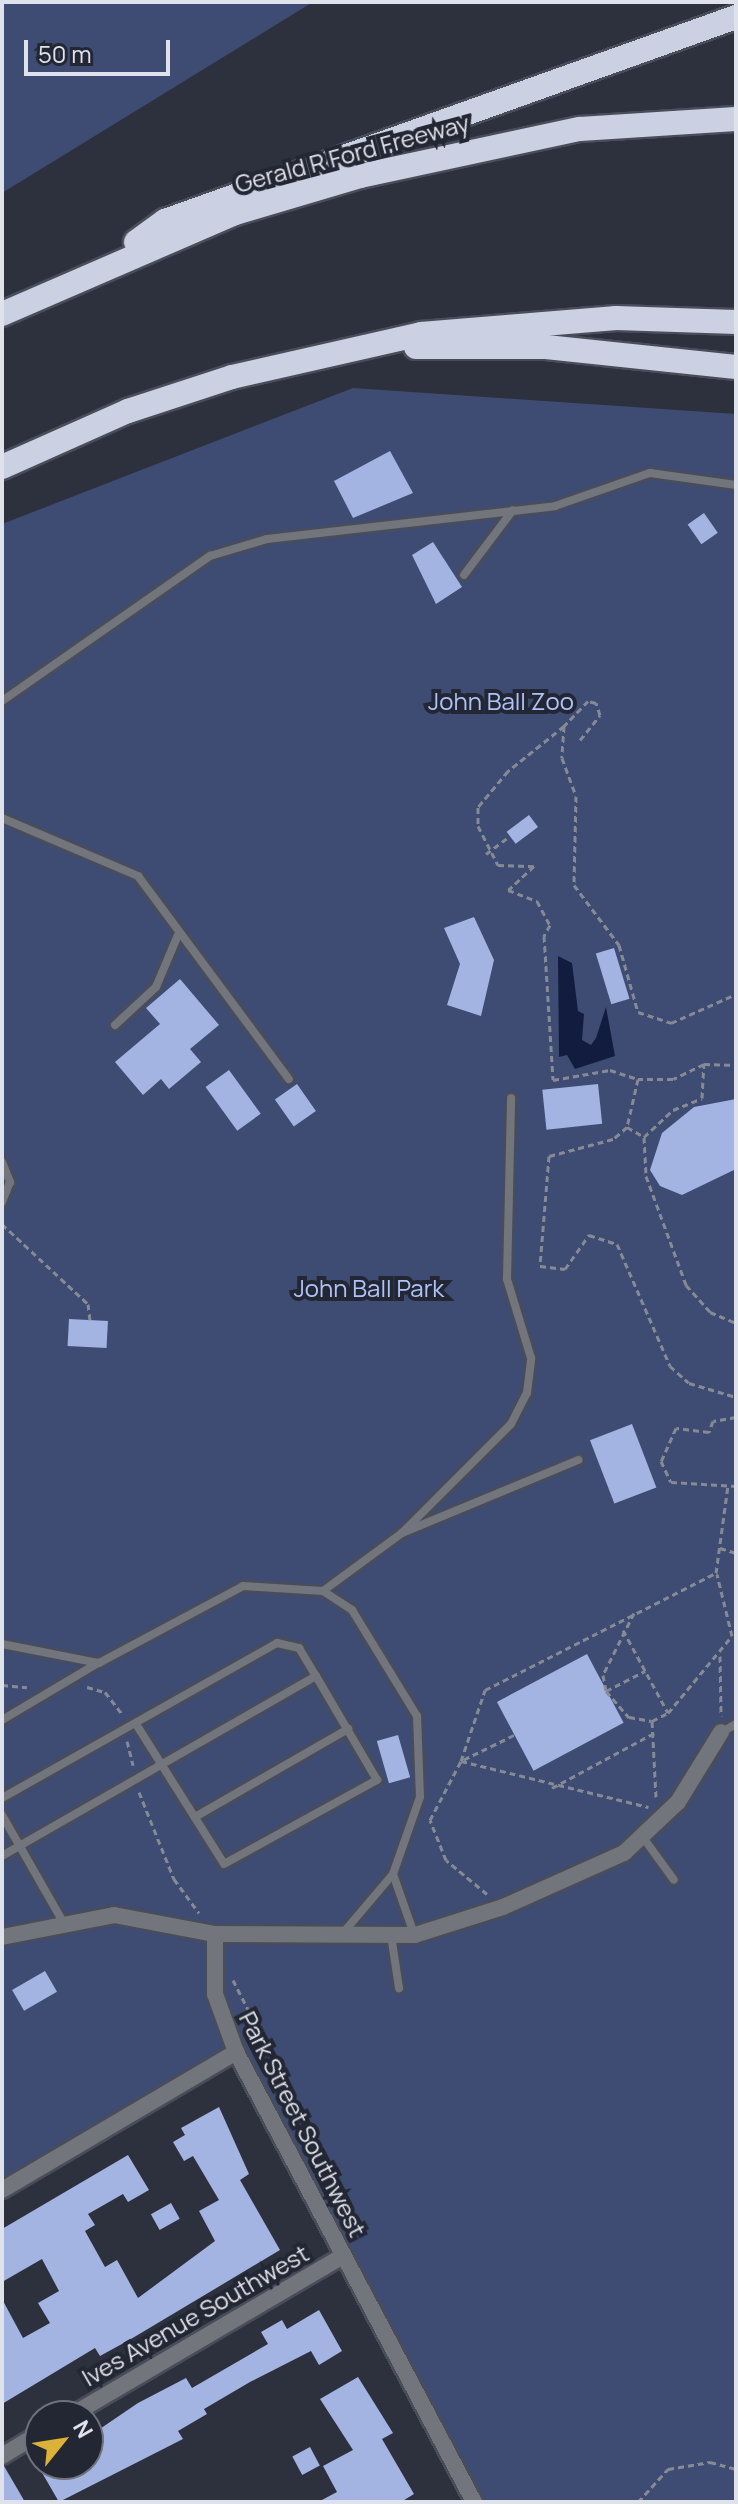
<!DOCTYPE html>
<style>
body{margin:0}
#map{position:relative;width:738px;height:2504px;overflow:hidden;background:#2d313e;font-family:Manrope,sans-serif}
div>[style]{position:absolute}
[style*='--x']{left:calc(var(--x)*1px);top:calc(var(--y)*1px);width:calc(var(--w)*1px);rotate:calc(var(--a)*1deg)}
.green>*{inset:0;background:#3e4c73}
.water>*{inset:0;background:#121c3f}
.building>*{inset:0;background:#a3b4e2;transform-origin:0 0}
.path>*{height:3px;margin-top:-1.5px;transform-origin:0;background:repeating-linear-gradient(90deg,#868a94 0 6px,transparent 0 10px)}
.roads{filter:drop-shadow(2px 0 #494d5a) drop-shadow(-2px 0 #494d5a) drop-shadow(0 2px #494d5a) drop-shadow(0 -2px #494d5a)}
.service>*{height:8px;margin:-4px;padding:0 4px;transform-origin:4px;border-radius:4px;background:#72757b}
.minor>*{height:16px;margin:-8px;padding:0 8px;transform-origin:8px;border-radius:8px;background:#72757b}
.motorway>*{height:24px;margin:-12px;padding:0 12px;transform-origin:12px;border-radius:12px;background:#cbd1e2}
span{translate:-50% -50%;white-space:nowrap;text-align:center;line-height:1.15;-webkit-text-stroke:8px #232734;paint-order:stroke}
.street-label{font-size:24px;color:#dfe2ea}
.park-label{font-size:24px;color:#afc3f9}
.frame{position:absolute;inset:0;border:4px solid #dfe2ea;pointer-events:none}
.north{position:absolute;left:24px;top:2400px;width:80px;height:80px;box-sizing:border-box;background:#232734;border:2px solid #6e727d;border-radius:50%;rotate:60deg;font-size:22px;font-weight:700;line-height:32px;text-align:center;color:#dfe2ea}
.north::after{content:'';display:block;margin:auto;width:28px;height:36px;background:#ddb133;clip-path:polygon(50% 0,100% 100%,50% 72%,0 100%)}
.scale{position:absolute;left:24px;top:40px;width:146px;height:36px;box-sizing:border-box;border:4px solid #dfe2ea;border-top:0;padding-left:10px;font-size:24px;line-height:28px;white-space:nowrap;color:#dfe2ea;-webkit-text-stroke:6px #232734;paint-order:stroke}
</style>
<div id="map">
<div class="green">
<i style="clip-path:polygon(2px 2px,313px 2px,2px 193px)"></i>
<i style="clip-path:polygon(353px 388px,736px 414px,736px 2502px,473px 2502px,236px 2052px,2px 2190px,2px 524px)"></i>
</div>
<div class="water">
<i style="clip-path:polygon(558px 956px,572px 963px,578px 1011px,584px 1014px,582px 1040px,591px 1045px,596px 1038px,606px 1007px,615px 1056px,575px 1069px,567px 1055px,559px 1057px)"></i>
</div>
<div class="building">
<i style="clip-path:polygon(390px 451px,413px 493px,353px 518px,334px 481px)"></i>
<i style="left:704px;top:513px;width:24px;height:20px;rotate:55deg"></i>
<i style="clip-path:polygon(433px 542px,462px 587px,436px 604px,412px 555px)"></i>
<i style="left:529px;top:815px;width:15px;height:28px;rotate:53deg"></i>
<i style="clip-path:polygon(474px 917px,494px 960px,481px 1016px,447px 1005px,460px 964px,444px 928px)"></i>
<i style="left:614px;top:948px;width:53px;height:19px;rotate:73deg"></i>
<i style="clip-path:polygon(180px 979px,219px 1025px,190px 1049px,201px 1062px,169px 1089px,161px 1079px,143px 1095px,115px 1062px,160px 1024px,146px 1008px)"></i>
<i style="left:229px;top:1070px;width:54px;height:29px;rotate:54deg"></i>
<i style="left:297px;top:1084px;width:33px;height:27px;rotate:55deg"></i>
<i style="left:598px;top:1084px;width:40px;height:56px;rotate:84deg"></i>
<i style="clip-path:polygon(736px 1099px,736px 1169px,682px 1195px,660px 1186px,650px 1170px,662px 1133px,694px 1107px)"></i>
<i style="left:69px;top:1319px;width:39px;height:27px;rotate:3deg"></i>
<i style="left:632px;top:1424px;width:68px;height:45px;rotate:69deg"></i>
<i style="left:587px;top:1654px;width:78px;height:102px;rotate:62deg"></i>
<i style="left:398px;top:1735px;width:44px;height:22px;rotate:74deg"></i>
<i style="left:45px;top:1971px;width:24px;height:38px;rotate:60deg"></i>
<i style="clip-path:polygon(219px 2107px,249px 2174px,240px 2180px,280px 2250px,131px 2339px,100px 2356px,95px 2348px,2px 2404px,2px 2299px,23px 2338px,50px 2323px,38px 2303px,59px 2291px,42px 2259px,2px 2282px,2px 2229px,128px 2155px,149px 2190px,128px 2202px,123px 2194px,88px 2214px,95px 2225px,85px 2231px,105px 2267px,117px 2260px,138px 2298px,215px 2241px,199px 2211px,219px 2200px,193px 2156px,184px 2161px,173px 2142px,185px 2135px,181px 2128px)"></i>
<i style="left:171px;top:2203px;width:18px;height:23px;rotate:61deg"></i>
<i style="clip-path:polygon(319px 2310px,342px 2351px,319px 2365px,311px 2351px,250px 2382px,204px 2409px,207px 2414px,178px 2431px,183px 2439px,59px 2502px,37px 2464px,88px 2464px,88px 2437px,138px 2403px,186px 2378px,192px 2388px,268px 2344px,261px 2332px,282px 2320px,287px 2329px)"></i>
<i style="clip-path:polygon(358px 2377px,393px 2433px,382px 2439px,414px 2494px,401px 2502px,318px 2502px,337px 2492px,323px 2466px,353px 2450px,320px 2399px)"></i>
<i style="left:310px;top:2447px;width:21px;height:20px;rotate:62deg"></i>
<i style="clip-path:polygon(4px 2466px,25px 2502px,2px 2502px)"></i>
</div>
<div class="path">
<i style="--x:564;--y:726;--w:72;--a:141.2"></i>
<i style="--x:508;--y:771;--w:47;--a:129.8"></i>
<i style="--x:478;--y:807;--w:19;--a:90"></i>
<i style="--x:478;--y:826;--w:44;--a:62.9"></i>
<i style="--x:498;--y:865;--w:36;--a:2"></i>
<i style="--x:534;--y:866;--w:35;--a:137"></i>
<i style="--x:508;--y:890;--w:31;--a:21"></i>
<i style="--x:537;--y:901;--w:27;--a:62"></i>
<i style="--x:550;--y:925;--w:13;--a:119"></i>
<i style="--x:544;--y:936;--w:144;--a:86.4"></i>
<i style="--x:553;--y:1080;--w:58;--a:-10"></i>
<i style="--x:610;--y:1070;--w:29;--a:18"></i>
<i style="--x:580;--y:740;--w:32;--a:-51"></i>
<i style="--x:600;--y:715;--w:13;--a:-108"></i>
<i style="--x:596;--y:703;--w:8;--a:-166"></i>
<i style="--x:588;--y:701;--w:35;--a:134"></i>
<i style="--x:564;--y:726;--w:32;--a:94"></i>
<i style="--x:562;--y:758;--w:40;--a:69.8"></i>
<i style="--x:576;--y:796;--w:89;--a:91.3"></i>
<i style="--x:574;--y:885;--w:75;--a:53.1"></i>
<i style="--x:619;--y:945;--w:70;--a:74.2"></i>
<i style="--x:638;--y:1012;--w:35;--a:18"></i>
<i style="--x:671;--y:1023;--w:71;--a:-24"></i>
<i style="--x:486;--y:854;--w:30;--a:-37"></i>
<i style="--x:704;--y:1064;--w:32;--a:2"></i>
<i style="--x:627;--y:1127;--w:20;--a:30"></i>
<i style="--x:644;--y:1137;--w:40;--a:-43"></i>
<i style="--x:673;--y:1110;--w:31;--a:-22"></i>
<i style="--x:702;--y:1098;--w:34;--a:-87"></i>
<i style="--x:704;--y:1064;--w:34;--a:154"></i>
<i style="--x:673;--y:1079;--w:35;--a:180"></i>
<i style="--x:638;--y:1079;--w:49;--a:102.9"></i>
<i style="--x:627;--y:1127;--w:18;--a:139"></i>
<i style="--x:613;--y:1139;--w:66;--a:165.1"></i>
<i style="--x:549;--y:1156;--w:110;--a:94.7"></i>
<i style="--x:540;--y:1266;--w:25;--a:7"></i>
<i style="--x:565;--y:1269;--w:42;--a:-54.8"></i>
<i style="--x:589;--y:1235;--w:29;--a:18"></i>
<i style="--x:617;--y:1244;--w:133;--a:66.5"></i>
<i style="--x:670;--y:1366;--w:25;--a:42"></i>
<i style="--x:689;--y:1383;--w:49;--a:16.6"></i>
<i style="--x:644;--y:1137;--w:39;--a:87"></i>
<i style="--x:646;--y:1176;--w:116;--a:69.8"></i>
<i style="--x:686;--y:1285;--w:36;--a:48"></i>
<i style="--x:710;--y:1312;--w:28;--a:23"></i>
<i style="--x:2;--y:1224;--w:117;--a:42.9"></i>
<i style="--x:88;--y:1304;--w:16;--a:83"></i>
<i style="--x:736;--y:1417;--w:23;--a:170"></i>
<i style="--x:713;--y:1421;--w:12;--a:110"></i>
<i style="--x:709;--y:1432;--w:33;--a:-173"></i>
<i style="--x:676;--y:1428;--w:36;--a:114"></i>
<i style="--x:661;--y:1461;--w:23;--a:65"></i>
<i style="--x:671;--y:1482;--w:65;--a:3.5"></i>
<i style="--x:720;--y:1548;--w:17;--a:17"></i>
<i style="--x:634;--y:1613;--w:69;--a:116.6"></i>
<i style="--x:603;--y:1675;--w:16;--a:79"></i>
<i style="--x:606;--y:1691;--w:35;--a:49"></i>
<i style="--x:629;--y:1717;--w:23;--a:10"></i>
<i style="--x:623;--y:1630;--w:94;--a:61.5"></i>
<i style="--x:720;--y:1656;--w:60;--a:89"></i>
<i style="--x:2;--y:1685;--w:25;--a:5"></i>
<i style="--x:87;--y:1687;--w:19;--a:16"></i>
<i style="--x:105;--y:1692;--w:28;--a:52"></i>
<i style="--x:606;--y:1691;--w:44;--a:-27.1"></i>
<i style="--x:514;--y:1735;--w:59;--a:153.9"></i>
<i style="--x:461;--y:1761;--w:193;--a:13.8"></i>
<i style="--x:127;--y:1741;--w:25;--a:76"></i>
<i style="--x:552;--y:1788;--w:116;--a:-28.3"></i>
<i style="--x:139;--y:1792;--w:94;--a:68.1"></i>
<i style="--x:174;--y:1879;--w:42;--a:53.7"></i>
<i style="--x:656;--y:1797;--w:76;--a:-93"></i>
<i style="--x:652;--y:1721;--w:18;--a:-27"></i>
<i style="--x:668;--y:1713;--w:100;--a:-50.3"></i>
<i style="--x:732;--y:1636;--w:64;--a:-103.6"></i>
<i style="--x:487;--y:1894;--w:53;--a:-140.3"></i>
<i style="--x:446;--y:1860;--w:43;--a:-111.8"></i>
<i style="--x:430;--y:1820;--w:67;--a:-62.3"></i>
<i style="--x:461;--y:1761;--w:75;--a:-71.3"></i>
<i style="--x:485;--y:1690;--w:259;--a:-26.9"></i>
<i style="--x:716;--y:1573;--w:89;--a:-82.2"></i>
<i style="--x:233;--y:1980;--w:64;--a:63"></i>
<i style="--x:638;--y:2502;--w:45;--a:-47.7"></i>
<i style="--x:668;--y:2469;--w:43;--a:-9.5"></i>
<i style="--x:710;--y:2462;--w:27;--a:15"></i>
</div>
<div class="roads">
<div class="service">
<i style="--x:464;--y:575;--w:81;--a:-53"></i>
<i style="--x:2;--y:701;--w:254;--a:-34.9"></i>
<i style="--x:210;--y:556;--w:59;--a:-16.6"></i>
<i style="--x:267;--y:539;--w:290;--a:-6.5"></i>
<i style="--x:555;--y:506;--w:101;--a:-19.2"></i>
<i style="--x:650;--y:473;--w:87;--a:7.9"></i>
<i style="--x:2;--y:818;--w:148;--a:23.1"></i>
<i style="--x:138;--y:876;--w:253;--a:53.4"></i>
<i style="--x:115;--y:1025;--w:56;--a:-42.8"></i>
<i style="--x:156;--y:987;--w:56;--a:-67.1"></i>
<i style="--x:2;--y:1162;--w:22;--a:68"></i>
<i style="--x:10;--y:1182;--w:22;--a:112"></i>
<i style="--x:402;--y:1533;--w:154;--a:-45"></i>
<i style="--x:511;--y:1424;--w:35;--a:-63"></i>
<i style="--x:527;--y:1393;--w:35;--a:-83"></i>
<i style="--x:531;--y:1358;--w:83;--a:-106.9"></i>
<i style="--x:507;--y:1279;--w:181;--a:-88.7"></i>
<i style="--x:323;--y:1591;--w:98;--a:-36.3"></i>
<i style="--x:402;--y:1533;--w:191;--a:-22.5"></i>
<i style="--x:2;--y:1644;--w:99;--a:11.1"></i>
<i style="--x:99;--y:1663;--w:163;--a:-28.1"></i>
<i style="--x:243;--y:1586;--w:80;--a:3.6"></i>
<i style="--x:323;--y:1591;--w:35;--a:33"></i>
<i style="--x:352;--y:1610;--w:124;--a:58.5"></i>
<i style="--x:417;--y:1716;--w:81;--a:87.9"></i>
<i style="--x:420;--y:1797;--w:82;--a:109.3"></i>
<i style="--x:393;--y:1874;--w:64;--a:70.7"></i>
<i style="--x:2;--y:1720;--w:112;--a:-30.7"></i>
<i style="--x:136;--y:1724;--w:165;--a:57.8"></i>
<i style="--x:224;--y:1864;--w:175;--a:-28.8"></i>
<i style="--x:377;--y:1780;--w:121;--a:-120.4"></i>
<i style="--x:722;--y:1732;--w:16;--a:-30"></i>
<i style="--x:2;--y:1798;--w:316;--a:-29.4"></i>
<i style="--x:277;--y:1643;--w:23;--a:13"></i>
<i style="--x:299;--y:1648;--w:33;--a:59"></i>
<i style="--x:316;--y:1676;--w:362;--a:150.2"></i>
<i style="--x:2;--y:1815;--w:121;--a:60.3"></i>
<i style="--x:195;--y:1817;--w:177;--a:-29.9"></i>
<i style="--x:642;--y:1836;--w:54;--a:54"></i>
<i style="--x:343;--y:1933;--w:77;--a:-49.7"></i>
<i style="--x:391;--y:1935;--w:54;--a:81.4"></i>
</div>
<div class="minor">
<i style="--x:2;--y:1937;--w:114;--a:-11.1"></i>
<i style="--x:114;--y:1915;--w:103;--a:10.7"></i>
<i style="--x:2;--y:2190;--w:272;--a:-30.5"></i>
<i style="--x:70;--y:2416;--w:316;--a:-30.4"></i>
<i style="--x:2;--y:2456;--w:44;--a:-31.2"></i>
<i style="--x:474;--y:2502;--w:509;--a:-117.87"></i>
<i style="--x:236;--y:2052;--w:62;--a:-109.9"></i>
<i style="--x:215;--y:1994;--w:60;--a:-90"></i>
<i style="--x:215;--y:1934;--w:200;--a:0.3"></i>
<i style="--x:415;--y:1935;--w:92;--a:-17.7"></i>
<i style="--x:503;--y:1907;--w:133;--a:-24.1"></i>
<i style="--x:624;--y:1853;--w:74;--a:-43.4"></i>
<i style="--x:678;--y:1802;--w:82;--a:-58.4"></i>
</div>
<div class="motorway">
<i style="--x:136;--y:242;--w:36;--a:-36"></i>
<i style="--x:165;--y:221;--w:606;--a:-19.66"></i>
<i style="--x:2;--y:314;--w:254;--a:-23.4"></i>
<i style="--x:235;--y:213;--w:130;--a:-16.5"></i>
<i style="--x:360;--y:176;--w:225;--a:-12.1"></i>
<i style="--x:580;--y:129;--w:156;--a:-3.7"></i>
<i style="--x:416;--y:347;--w:130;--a:0"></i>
<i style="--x:546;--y:347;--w:191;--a:6"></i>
<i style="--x:2;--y:467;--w:138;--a:-24"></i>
<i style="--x:128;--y:411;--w:109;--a:-18.1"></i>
<i style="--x:232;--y:377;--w:194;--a:-12.8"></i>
<i style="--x:421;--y:334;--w:196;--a:-4.7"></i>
<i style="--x:616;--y:318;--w:120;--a:1.9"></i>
</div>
</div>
<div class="street-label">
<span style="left:352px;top:153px;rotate:-15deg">Gerald R Ford Freeway</span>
<span style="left:303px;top:2124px;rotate:63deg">Park Street Southwest</span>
<span style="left:195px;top:2315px;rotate:-30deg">Ives Avenue Southwest</span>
</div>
<div class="park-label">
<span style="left:501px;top:701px">John Ball Zoo</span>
<span style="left:369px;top:1288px">John Ball Park</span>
</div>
<div class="frame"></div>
<div class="north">N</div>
<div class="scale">50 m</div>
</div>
